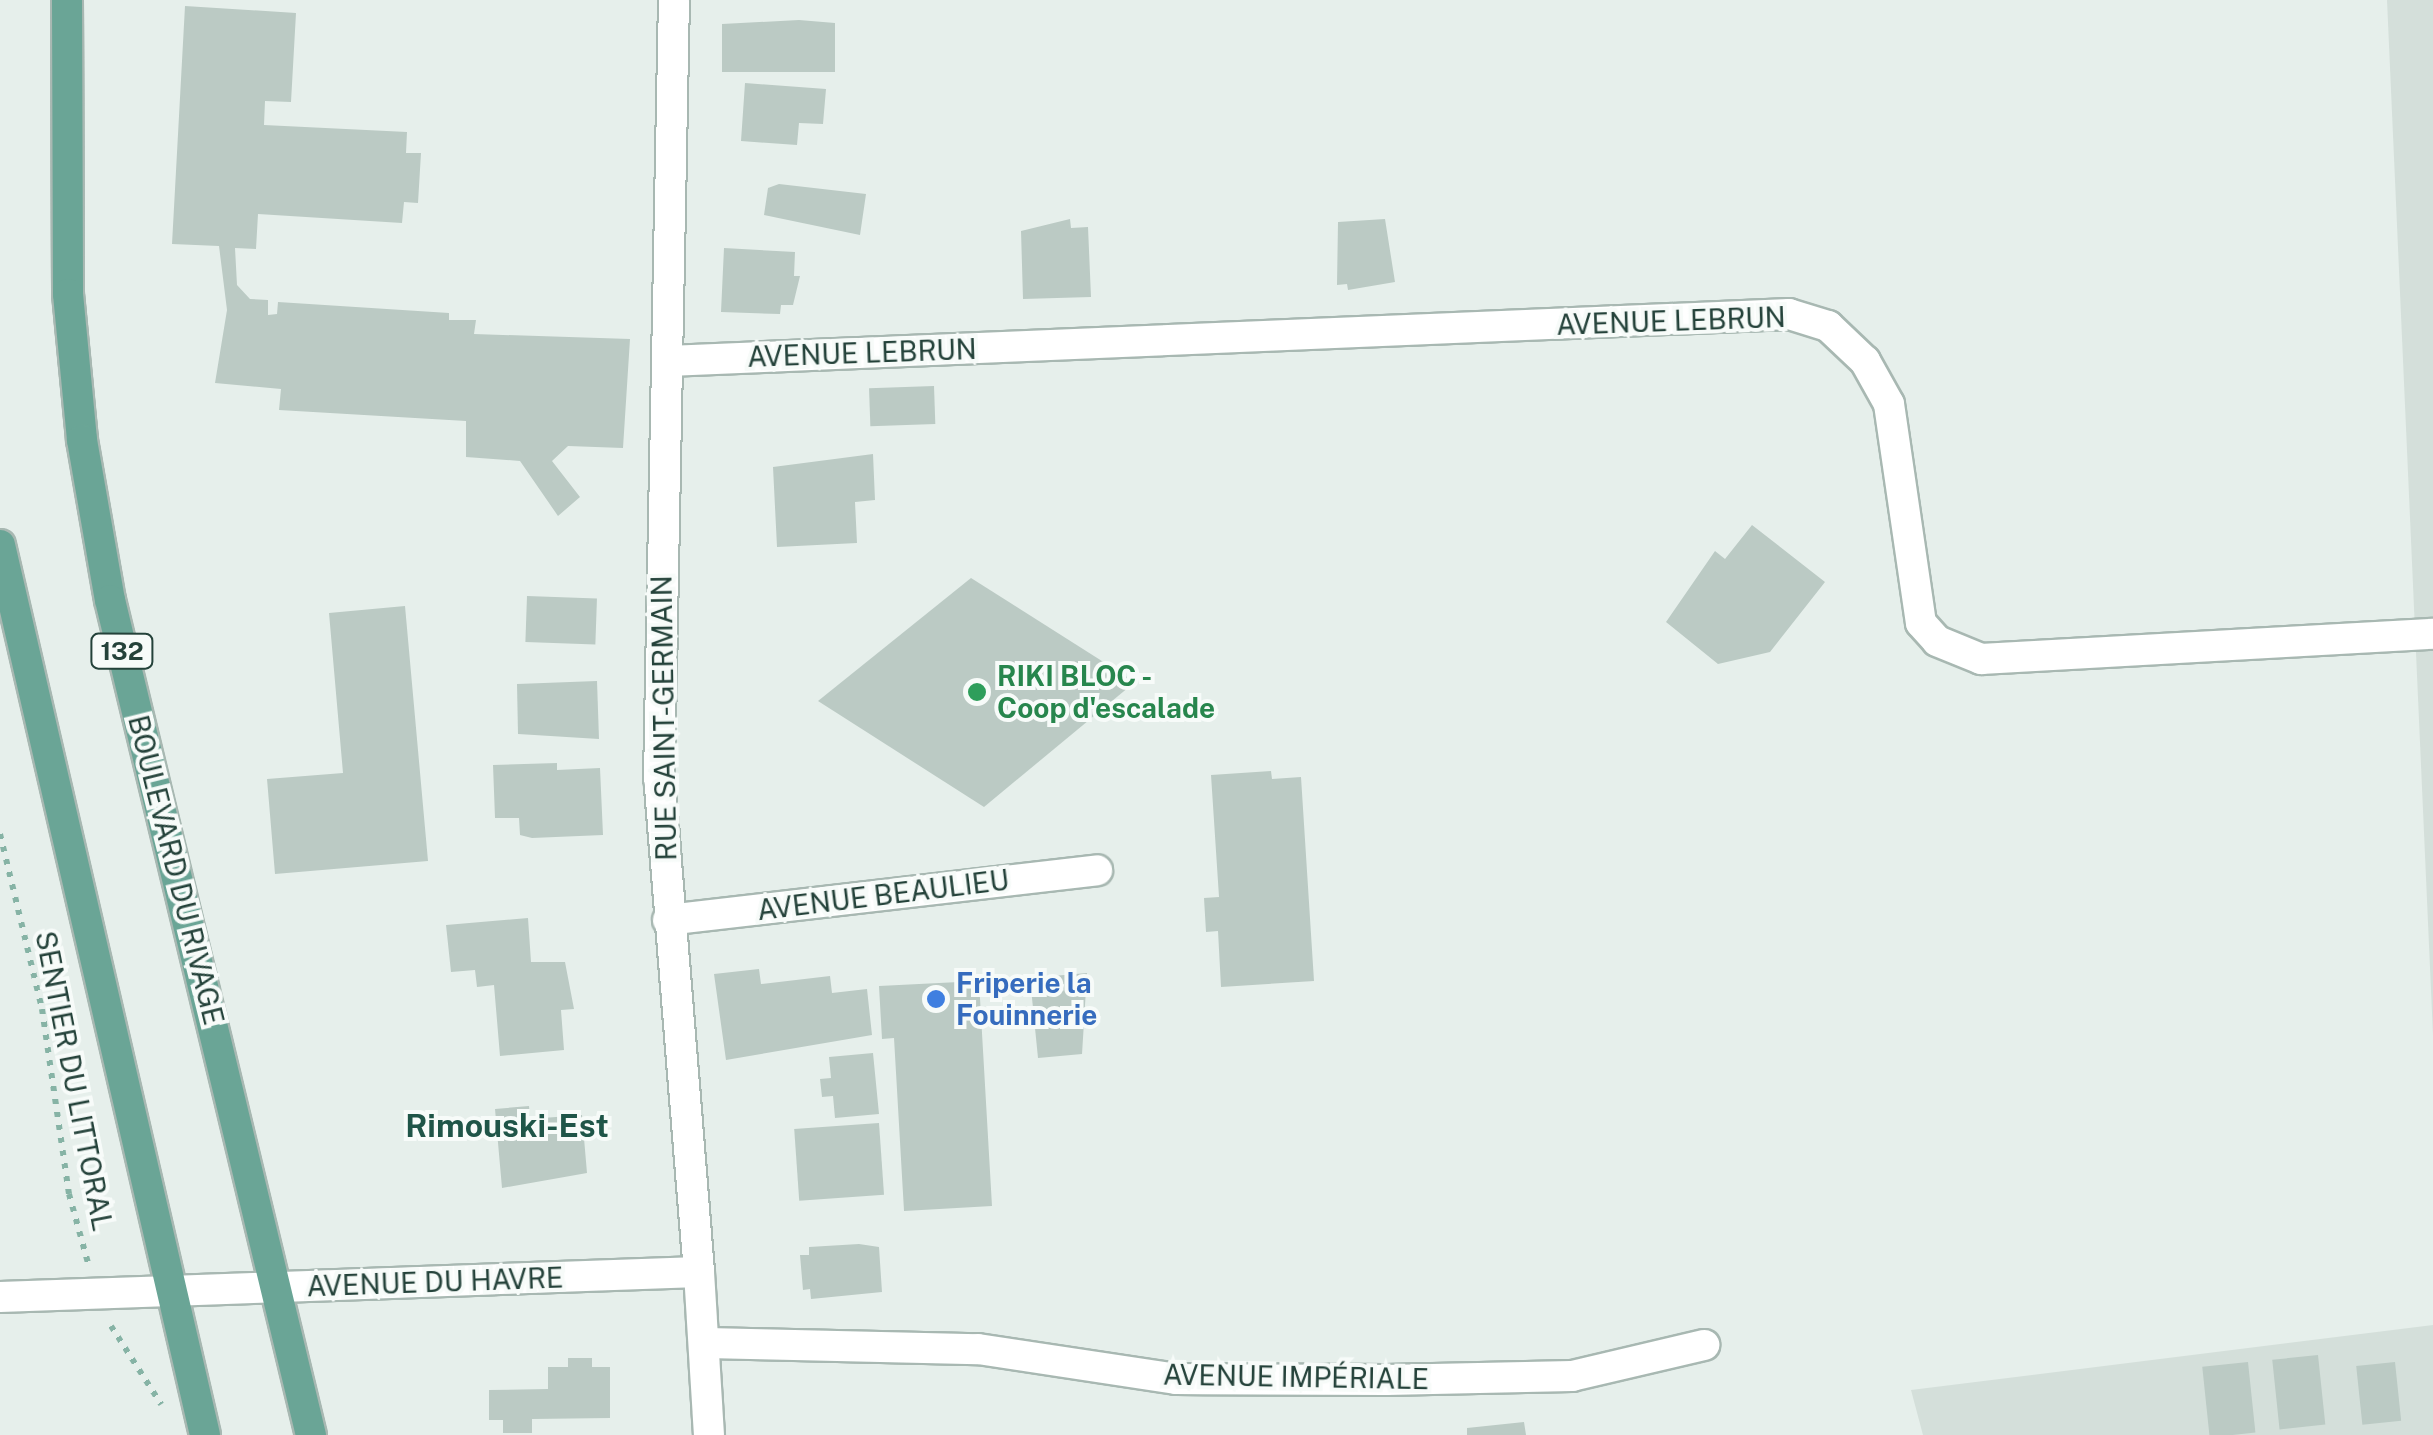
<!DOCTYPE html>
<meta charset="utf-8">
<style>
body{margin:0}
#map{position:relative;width:2433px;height:1435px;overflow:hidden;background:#e6efeb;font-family:"Public Sans",sans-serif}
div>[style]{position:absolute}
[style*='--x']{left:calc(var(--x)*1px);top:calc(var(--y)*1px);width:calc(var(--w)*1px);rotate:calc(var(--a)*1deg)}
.built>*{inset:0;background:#d4dfda}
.building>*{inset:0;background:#bbcac4;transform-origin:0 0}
.path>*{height:6px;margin-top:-3px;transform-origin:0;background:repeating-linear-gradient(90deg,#86b3a5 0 5px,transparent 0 13px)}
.roads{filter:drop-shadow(2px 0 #a8b8b2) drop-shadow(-2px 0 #a8b8b2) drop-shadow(0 2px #a8b8b2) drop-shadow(0 -2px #a8b8b2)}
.minor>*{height:30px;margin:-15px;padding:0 15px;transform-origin:15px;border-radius:15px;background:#fff}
.tertiary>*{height:30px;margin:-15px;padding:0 15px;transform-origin:15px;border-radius:15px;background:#fff}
.primary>*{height:30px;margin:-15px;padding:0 15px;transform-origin:15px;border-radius:15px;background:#6aa596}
.dots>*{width:28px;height:28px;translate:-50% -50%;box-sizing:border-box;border:5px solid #f7fbf9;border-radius:50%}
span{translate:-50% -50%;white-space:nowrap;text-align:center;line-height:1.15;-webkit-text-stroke:8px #f7fbf9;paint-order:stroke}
.shield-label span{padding:2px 8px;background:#f7fbf9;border:2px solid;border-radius:8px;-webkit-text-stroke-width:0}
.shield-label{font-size:25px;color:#24423a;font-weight:700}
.street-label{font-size:28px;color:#24423a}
.leisure-label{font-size:28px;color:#27864d;font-weight:700}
.left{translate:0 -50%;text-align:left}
.shop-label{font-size:28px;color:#366cbe;font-weight:700}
.quarter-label{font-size:32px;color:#1f5548;font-weight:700}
</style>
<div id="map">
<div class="built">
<i style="clip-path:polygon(2387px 0,2433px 0,2433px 1035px)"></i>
<i style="clip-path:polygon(2433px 1325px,2433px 1435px,1923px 1435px,1911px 1390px)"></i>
</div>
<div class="building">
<i style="clip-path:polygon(185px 6px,296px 13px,291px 102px,265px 101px,264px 125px,407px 132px,406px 153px,421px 153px,418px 203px,404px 202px,402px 223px,258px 214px,256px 249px,235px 248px,237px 285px,250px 299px,268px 300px,268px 315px,277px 314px,278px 302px,449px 313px,449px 320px,476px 320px,474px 334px,630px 339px,623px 448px,568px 446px,552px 461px,580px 497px,558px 516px,520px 461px,466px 457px,466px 421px,279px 410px,281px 389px,215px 383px,227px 310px,219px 246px,172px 244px)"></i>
<i style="clip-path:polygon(799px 20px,835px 23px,835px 72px,722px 72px,722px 24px)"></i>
<i style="clip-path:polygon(745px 83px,826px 89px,823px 124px,799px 123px,797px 145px,741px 141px)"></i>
<i style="clip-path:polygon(779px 184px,866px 194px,860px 235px,764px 215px,768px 188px)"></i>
<i style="clip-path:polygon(1070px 219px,1071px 228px,1088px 227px,1091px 297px,1023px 299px,1021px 231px)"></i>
<i style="clip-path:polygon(1385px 219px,1395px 282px,1348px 290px,1347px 284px,1337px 285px,1338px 222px)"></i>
<i style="clip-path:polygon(724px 248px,795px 252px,794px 276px,800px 276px,793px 305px,781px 305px,780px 314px,721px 312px)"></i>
<i style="left:934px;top:386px;width:38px;height:65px;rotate:88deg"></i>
<i style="clip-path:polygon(873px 454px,875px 500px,855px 502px,857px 543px,777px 547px,773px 467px)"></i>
<i style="clip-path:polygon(1752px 525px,1825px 582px,1770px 652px,1718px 664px,1666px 622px,1715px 551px,1725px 559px)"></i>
<i style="clip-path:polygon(971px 578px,1135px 682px,984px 807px,818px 701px)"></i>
<i style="left:527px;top:596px;width:70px;height:46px;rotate:2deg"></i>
<i style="clip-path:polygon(405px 606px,428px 861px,275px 874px,267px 779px,343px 773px,329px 613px)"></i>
<i style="clip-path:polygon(597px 681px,599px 739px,518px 734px,517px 684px)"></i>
<i style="clip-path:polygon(557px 763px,557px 770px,600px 768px,603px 835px,532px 838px,520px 835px,519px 818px,495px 818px,493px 765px)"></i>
<i style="clip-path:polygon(1271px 771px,1272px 779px,1301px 777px,1314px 981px,1221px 987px,1218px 931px,1206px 932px,1204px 898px,1219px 897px,1211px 775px)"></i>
<i style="clip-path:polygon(528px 918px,531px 962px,565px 962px,574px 1009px,561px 1010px,564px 1050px,500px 1056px,494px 985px,477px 987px,475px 970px,451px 972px,446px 925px)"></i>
<i style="clip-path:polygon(759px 969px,761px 984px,830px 976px,832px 993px,867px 989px,872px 1035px,726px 1060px,714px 974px)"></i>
<i style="clip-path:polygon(1087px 973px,1082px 1054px,1038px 1058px,1030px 978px)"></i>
<i style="clip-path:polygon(979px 981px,992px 1206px,904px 1211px,894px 1038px,882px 1039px,879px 986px)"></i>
<i style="clip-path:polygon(873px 1053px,879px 1114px,835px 1118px,833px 1096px,822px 1097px,820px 1079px,831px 1078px,829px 1057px)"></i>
<i style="clip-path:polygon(529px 1106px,530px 1119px,582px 1115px,587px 1173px,502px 1188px,495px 1109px)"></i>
<i style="left:879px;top:1123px;width:72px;height:85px;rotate:86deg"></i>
<i style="clip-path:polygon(859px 1244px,879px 1247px,882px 1292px,811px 1299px,810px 1289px,803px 1290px,800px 1255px,809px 1255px,809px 1247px)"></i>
<i style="left:2318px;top:1355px;width:70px;height:46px;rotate:84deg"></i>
<i style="clip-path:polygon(568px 1358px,592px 1358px,592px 1367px,610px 1367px,610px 1418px,532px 1419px,532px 1433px,503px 1433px,503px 1420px,489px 1420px,489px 1390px,548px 1389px,548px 1367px,568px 1367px)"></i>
<i style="left:2248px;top:1362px;width:71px;height:46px;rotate:84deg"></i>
<i style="left:2395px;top:1362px;width:59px;height:39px;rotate:84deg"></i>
<i style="clip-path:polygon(1524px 1422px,1526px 1435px,1467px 1435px,1467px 1428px)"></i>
</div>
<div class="path">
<i style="--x:0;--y:834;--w:180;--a:76.5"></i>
<i style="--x:42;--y:1009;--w:187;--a:81.7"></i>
<i style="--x:69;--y:1194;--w:72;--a:74.6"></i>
<i style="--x:111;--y:1326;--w:93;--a:57.3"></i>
</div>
<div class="roads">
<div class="minor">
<i style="--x:668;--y:361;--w:1122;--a:-2.4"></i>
<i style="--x:1789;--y:314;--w:41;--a:17.1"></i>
<i style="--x:1828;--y:326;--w:51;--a:43.4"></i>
<i style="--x:1865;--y:361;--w:49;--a:60.8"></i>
<i style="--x:1889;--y:404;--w:221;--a:81.7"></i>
<i style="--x:1921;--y:623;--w:24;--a:48"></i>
<i style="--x:1937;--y:641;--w:48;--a:22.2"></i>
<i style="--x:1981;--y:659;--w:453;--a:-3.2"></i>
<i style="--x:668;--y:920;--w:432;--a:-6.6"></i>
<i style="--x:699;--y:1272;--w:163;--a:86.5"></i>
<i style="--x:0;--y:1297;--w:170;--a:-2"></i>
<i style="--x:707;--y:1343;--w:271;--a:1.3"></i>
<i style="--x:978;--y:1349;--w:200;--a:8.6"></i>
<i style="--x:1176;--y:1379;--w:210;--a:0.3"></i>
<i style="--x:1386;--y:1380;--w:186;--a:-1.2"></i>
<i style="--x:1572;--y:1376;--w:136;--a:-13.2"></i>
</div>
<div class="tertiary">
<i style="--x:170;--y:1291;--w:529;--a:-2.06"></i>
<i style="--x:699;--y:1272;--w:495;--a:-94.6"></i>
<i style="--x:659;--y:779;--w:779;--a:-88.9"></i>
</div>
<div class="primary">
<i style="--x:67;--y:0;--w:294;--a:89.8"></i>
<i style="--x:68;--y:294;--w:147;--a:84.5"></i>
<i style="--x:82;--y:440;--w:162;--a:80.1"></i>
<i style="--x:110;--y:600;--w:859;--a:76.47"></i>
<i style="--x:0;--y:545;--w:913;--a:77.03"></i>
</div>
</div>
<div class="dots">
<i style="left:977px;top:692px;background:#2e9e5b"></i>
<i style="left:936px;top:999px;background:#3f7fe0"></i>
</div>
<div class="shield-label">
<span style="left:122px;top:651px">132</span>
</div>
<div class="street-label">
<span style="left:1671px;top:321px;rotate:-2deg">AVENUE LEBRUN</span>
<span style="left:862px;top:353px;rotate:-2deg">AVENUE LEBRUN</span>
<span style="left:664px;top:718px;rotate:-91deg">RUE SAINT-GERMAIN</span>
<span style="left:176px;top:870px;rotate:76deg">BOULEVARD DU RIVAGE</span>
<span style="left:883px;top:895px;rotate:-7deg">AVENUE BEAULIEU</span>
<span style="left:74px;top:1081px;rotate:79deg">SENTIER DU LITTORAL</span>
<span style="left:435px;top:1282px;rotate:-2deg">AVENUE DU HAVRE</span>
<span style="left:1296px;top:1377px;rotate:1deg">AVENUE IMPÉRIALE</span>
</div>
<div class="leisure-label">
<span class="left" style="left:997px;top:692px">RIKI BLOC -<br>Coop d'escalade</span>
</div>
<div class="shop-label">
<span class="left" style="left:956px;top:999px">Friperie la<br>Fouinnerie</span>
</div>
<div class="quarter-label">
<span style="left:507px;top:1126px">Rimouski-Est</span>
</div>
</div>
